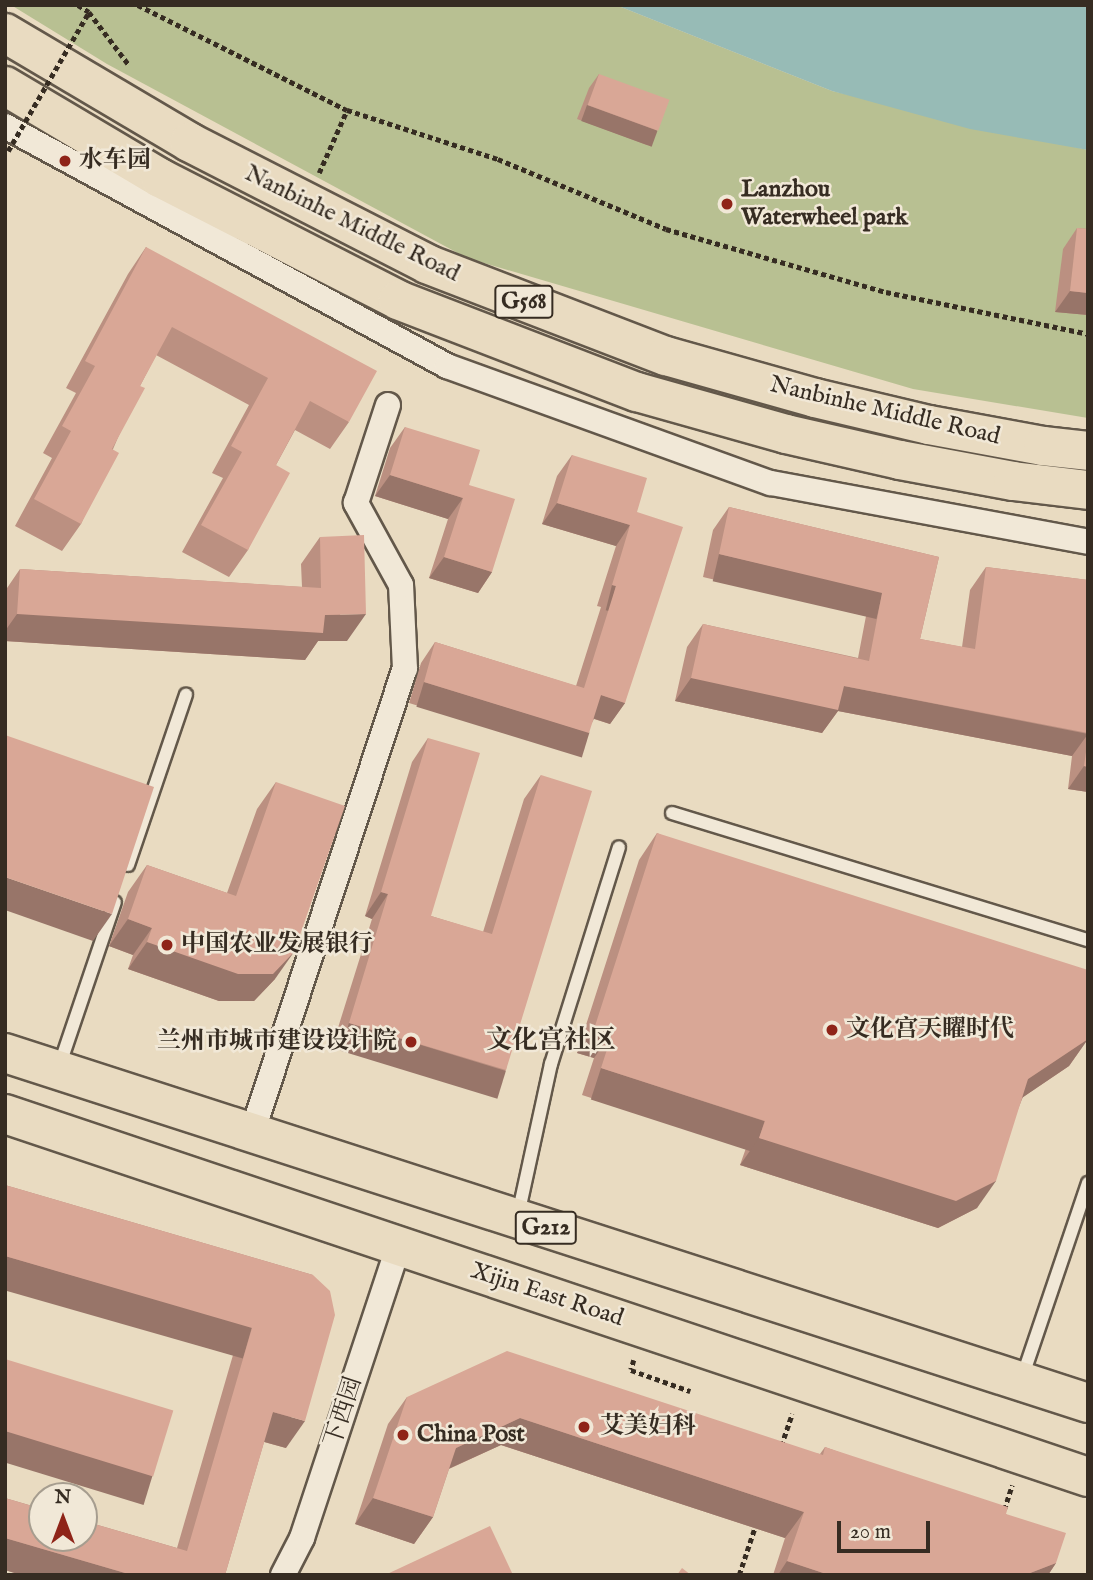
<!DOCTYPE html>
<meta charset="utf-8">
<style>
body{margin:0}
#map{position:relative;width:1093px;height:1580px;overflow:hidden;background:#e9dbc1;font-family:"IM FELL English","Noto Serif SC",serif}
div>[style]{position:absolute}
[style*='--x']{left:calc(var(--x)*1px);top:calc(var(--y)*1px);width:calc(var(--w)*1px);rotate:calc(var(--a)*1deg)}
.green>*{inset:0;background:#b8c092}
.water>*{inset:0;background:#97bbb6}
.path>*{height:4.5px;margin-top:-2.25px;transform-origin:0;background:repeating-linear-gradient(90deg,#362c22 0 5px,transparent 0 8.5px)}
.roads{filter:drop-shadow(2px 0 #63584a) drop-shadow(-2px 0 #63584a) drop-shadow(0 2px #63584a) drop-shadow(0 -2px #63584a)}
.service>*{height:12px;margin:-6px;padding:0 6px;transform-origin:6px;border-radius:6px;background:#f1e8d7}
.minor>*{height:24px;margin:-12px;padding:0 12px;transform-origin:12px;border-radius:12px;background:#f1e8d7}
.primary>*{height:38px;margin:-19px;padding:0 19px;transform-origin:19px;border-radius:19px;background:#e9dbc1}
.trunk>*{height:38px;margin:-19px;padding:0 19px;transform-origin:19px;border-radius:19px;background:#e9dbc1}
.path-bridge>*{height:4.5px;margin-top:-2.25px;transform-origin:0;background:repeating-linear-gradient(90deg,#362c22 0 5px,transparent 0 8.5px)}
.wall>*{inset:0;background:#bb9081}
.shaded-wall>*{inset:0;background:#987569;transform-origin:0 0}
.building>*{inset:0;background:#d9a796;transform-origin:0 0}
.dots>*{width:19px;height:19px;translate:-50% -50%;box-sizing:border-box;border:4px solid #f1e8d7;border-radius:50%}
span{translate:-50% -50%;white-space:nowrap;text-align:center;line-height:1.15;-webkit-text-stroke:5px #f1e8d7;paint-order:stroke}
.shield-label span{padding:2px 5px;background:#f1e8d7;border:2px solid;border-radius:5px;-webkit-text-stroke-width:0}
.shield-label{font-size:23px;color:#362c22;font-weight:700}
.poi-label{font-size:24px;color:#362c22;font-weight:700}
.left{translate:0 -50%;text-align:left}
.right{translate:-100% -50%;text-align:right}
.street-label{font-size:24px;color:#362c22}
.neighbourhood-label{font-size:26px;color:#362c22;font-weight:700}
.frame{position:absolute;inset:0;border:7px solid #362c22;pointer-events:none}
.north{position:absolute;left:28px;top:1482px;width:70px;height:70px;box-sizing:border-box;background:#f1e8d7;border:2px solid #a69d8f;border-radius:50%;rotate:0deg;font-size:19px;font-weight:700;line-height:28px;text-align:center;color:#362c22}
.north::after{content:'';display:block;margin:auto;width:24px;height:32px;background:#8f2418;clip-path:polygon(50% 0,100% 100%,50% 72%,0 100%)}
.scale{position:absolute;left:837px;top:1521px;width:93px;height:32px;box-sizing:border-box;border:4px solid #362c22;border-top:0;padding-left:9px;font-size:21px;line-height:24px;white-space:nowrap;color:#362c22;-webkit-text-stroke:5px #f1e8d7;paint-order:stroke}
</style>
<div id="map">
<div class="green">
<i style="clip-path:polygon(11px 5px,616px 5px,832px 91px,1088px 150px,1088px 418px,913px 389px,467px 258px,107px 64px)"></i>
</div>
<div class="water">
<i style="clip-path:polygon(616px 5px,1088px 5px,1088px 150px,970px 129px,832px 91px)"></i>
</div>
<div class="path">
<i style="--x:78;--y:5;--w:13;--a:32"></i>
<i style="--x:89;--y:12;--w:66;--a:53"></i>
<i style="--x:138;--y:5;--w:234;--a:26.7"></i>
<i style="--x:347;--y:110;--w:159;--a:18"></i>
<i style="--x:498;--y:159;--w:182;--a:22.6"></i>
<i style="--x:666;--y:229;--w:229;--a:16"></i>
<i style="--x:886;--y:292;--w:206;--a:11.7"></i>
<i style="--x:319;--y:173;--w:69;--a:-66"></i>
<i style="--x:634;--y:1360;--w:10;--a:107"></i>
<i style="--x:631;--y:1370;--w:63;--a:19.6"></i>
<i style="--x:781;--y:1446;--w:34;--a:-71"></i>
<i style="--x:1004;--y:1510;--w:26;--a:-72"></i>
<i style="--x:739;--y:1575;--w:54;--a:-71.6"></i>
</div>
<div class="roads">
<div class="service">
<i style="--x:672;--y:813;--w:435;--a:17"></i>
<i style="--x:128;--y:865;--w:180;--a:-71.2"></i>
<i style="--x:59;--y:1067;--w:174;--a:-71.3"></i>
<i style="--x:518;--y:1215;--w:155;--a:-77.7"></i>
<i style="--x:551;--y:1064;--w:227;--a:-72.6"></i>
<i style="--x:1022;--y:1378;--w:206;--a:-71.3"></i>
</div>
<div class="minor">
<i style="--x:5;--y:126;--w:503;--a:28.5"></i>
<i style="--x:447;--y:366;--w:344;--a:19.9"></i>
<i style="--x:771;--y:483;--w:322;--a:10.5"></i>
<i style="--x:252;--y:1133;--w:489;--a:-71.8"></i>
<i style="--x:405;--y:669;--w:84;--a:-92.7"></i>
<i style="--x:401;--y:585;--w:94;--a:-118.8"></i>
<i style="--x:356;--y:503;--w:103;--a:-71.9"></i>
<i style="--x:283;--y:1575;--w:42;--a:-62.8"></i>
<i style="--x:302;--y:1538;--w:306;--a:-71.7"></i>
</div>
<div class="primary">
<i style="--x:5;--y:1053;--w:1138;--a:17.91"></i>
<i style="--x:5;--y:1114;--w:1142;--a:18.53"></i>
</div>
<div class="trunk">
<i style="--x:5;--y:33;--w:214;--a:30.6"></i>
<i style="--x:189;--y:142;--w:267;--a:27.1"></i>
<i style="--x:427;--y:264;--w:256;--a:21.1"></i>
<i style="--x:666;--y:356;--w:155;--a:15.7"></i>
<i style="--x:815;--y:398;--w:117;--a:13.3"></i>
<i style="--x:929;--y:425;--w:116;--a:10.4"></i>
<i style="--x:1043;--y:446;--w:45;--a:6.3"></i>
<i style="--x:5;--y:86;--w:180;--a:30.7"></i>
<i style="--x:160;--y:178;--w:267;--a:27.1"></i>
<i style="--x:398;--y:300;--w:256;--a:21.1"></i>
<i style="--x:637;--y:392;--w:155;--a:15.7"></i>
<i style="--x:786;--y:434;--w:117;--a:12.8"></i>
<i style="--x:900;--y:460;--w:115;--a:10.5"></i>
<i style="--x:1013;--y:481;--w:76;--a:6.8"></i>
</div>
</div>
<div class="path-bridge">
<i style="--x:8;--y:151;--w:161;--a:-59.8"></i>
</div>
<div class="wall">
<i style="clip-path:polygon(599px 74px,657px 131px,647px 145px,577px 119px,589px 88px)"></i>
<i style="clip-path:polygon(1077px 228px,1088px 229px,1088px 315px,1055px 312px,1063px 249px)"></i>
<i style="clip-path:polygon(146px 247px,349px 422px,330px 449px,295px 430px,276px 465px,248px 550px,229px 577px,182px 552px,223px 478px,212px 473px,249px 405px,156px 355px,140px 386px,81px 524px,62px 551px,15px 526px,52px 458px,43px 453px,76px 393px,66px 388px,128px 274px)"></i>
<i style="clip-path:polygon(405px 427px,469px 485px,492px 572px,478px 593px,429px 578px,448px 519px,375px 496px,390px 448px)"></i>
<i style="clip-path:polygon(572px 455px,637px 512px,625px 703px,610px 724px,594px 719px,575px 754px,409px 703px,421px 663px,435px 642px,576px 686px,601px 607px,597px 606px,616px 546px,542px 524px,557px 476px)"></i>
<i style="clip-path:polygon(729px 507px,939px 557px,920px 639px,962px 647px,970px 590px,986px 567px,1088px 580px,1088px 792px,1068px 789px,1072px 756px,838px 711px,822px 733px,675px 701px,687px 647px,703px 624px,858px 658px,866px 616px,703px 577px,713px 530px)"></i>
<i style="clip-path:polygon(320px 537px,347px 641px,318px 641px,305px 660px,5px 641px,5px 591px,20px 569px,302px 587px,301px 564px)"></i>
<i style="clip-path:polygon(428px 738px,431px 916px,483px 932px,524px 799px,541px 775px,506px 1070px,489px 1094px,332px 1047px,372px 919px,365px 916px,412px 762px)"></i>
<i style="clip-path:polygon(276px 782px,275px 979px,254px 1001px,219px 1001px,128px 969px,133px 955px,109px 946px,128px 892px,147px 865px,227px 893px,257px 809px)"></i>
<i style="clip-path:polygon(657px 833px,1088px 1039px,1069px 1066px,1023px 1097px,977px 1208px,938px 1228px,740px 1165px,746px 1148px,582px 1095px,594px 1058px,577px 1053px,639px 860px)"></i>
<i style="clip-path:polygon(5px 1185px,313px 1275px,286px 1448px,264px 1442px,225px 1575px,21px 1575px,5px 1570px,5px 1498px,177px 1548px,233px 1355px,5px 1289px)"></i>
<i style="clip-path:polygon(407px 1397px,820px 1454px,825px 1447px,1006px 1514px,1056px 1563px,1048px 1575px,773px 1575px,785px 1538px,501px 1445px,449px 1469px,433px 1517px,414px 1544px,355px 1524px,388px 1424px)"></i>
</div>
<div class="shaded-wall">
<i style="left:587px;top:105px;width:75px;height:17px;rotate:20deg"></i>
<i style="clip-path:polygon(1070px 291px,1088px 293px,1088px 315px,1055px 312px)"></i>
<i style="clip-path:polygon(390px 475px,463px 498px,448px 519px,375px 496px)"></i>
<i style="clip-path:polygon(557px 503px,630px 525px,616px 546px,542px 524px)"></i>
<i style="left:719px;top:554px;width:168px;height:28px;rotate:13deg"></i>
<i style="clip-path:polygon(444px 557px,492px 572px,478px 593px,429px 578px)"></i>
<i style="left:612px;top:585px;width:4px;height:26px;rotate:14deg"></i>
<i style="clip-path:polygon(17px 614px,325px 615px,366px 614px,347px 641px,318px 641px,305px 660px,5px 641px,5px 631px)"></i>
<i style="clip-path:polygon(691px 678px,844px 686px,1088px 734px,1072px 756px,838px 711px,822px 733px,675px 701px)"></i>
<i style="left:424px;top:682px;width:173px;height:26px;rotate:17deg"></i>
<i style="clip-path:polygon(601px 695px,625px 703px,610px 724px,586px 716px)"></i>
<i style="clip-path:polygon(1084px 766px,1088px 767px,1088px 792px,1068px 789px)"></i>
<i style="clip-path:polygon(5px 877px,112px 914px,93px 941px,5px 910px)"></i>
<i style="clip-path:polygon(381px 892px,388px 894px,372px 919px,365px 916px)"></i>
<i style="clip-path:polygon(128px 919px,152px 928px,133px 955px,109px 946px)"></i>
<i style="clip-path:polygon(147px 942px,294px 952px,275px 979px,254px 1001px,219px 1001px,128px 969px)"></i>
<i style="left:349px;top:1023px;width:164px;height:29px;rotate:17deg"></i>
<i style="clip-path:polygon(595px 1026px,613px 1031px,594px 1058px,577px 1053px)"></i>
<i style="clip-path:polygon(1088px 1039px,1069px 1066px,1010px 1106px,1028px 1079px)"></i>
<i style="left:601px;top:1068px;width:172px;height:33px;rotate:18deg"></i>
<i style="clip-path:polygon(759px 1138px,996px 1181px,977px 1208px,938px 1228px,740px 1165px)"></i>
<i style="left:5px;top:1256px;width:257px;height:33px;rotate:16deg"></i>
<i style="clip-path:polygon(273px 1412px,305px 1421px,286px 1448px,254px 1439px)"></i>
<i style="clip-path:polygon(520px 1418px,804px 1512px,785px 1538px,501px 1445px,437px 1474px,456px 1448px)"></i>
<i style="left:5px;top:1428px;width:155px;height:33px;rotate:17deg"></i>
<i style="clip-path:polygon(373px 1498px,433px 1517px,414px 1544px,355px 1524px)"></i>
<i style="clip-path:polygon(5px 1538px,132px 1575px,21px 1575px,5px 1570px)"></i>
<i style="clip-path:polygon(787px 1561px,829px 1575px,778px 1575px)"></i>
<i style="clip-path:polygon(1056px 1563px,1048px 1575px,1025px 1575px)"></i>
</div>
<div class="building">
<i style="left:599px;top:74px;width:75px;height:33px;rotate:20deg"></i>
<i style="clip-path:polygon(1077px 228px,1088px 229px,1088px 293px,1070px 291px)"></i>
<i style="clip-path:polygon(146px 247px,377px 371px,349px 422px,310px 401px,276px 465px,290px 473px,248px 550px,201px 525px,242px 452px,231px 446px,268px 378px,172px 327px,140px 386px,145px 388px,112px 449px,119px 453px,81px 524px,34px 499px,71px 431px,62px 426px,95px 366px,85px 361px)"></i>
<i style="clip-path:polygon(405px 427px,480px 450px,469px 485px,515px 499px,492px 572px,444px 557px,463px 498px,390px 475px)"></i>
<i style="clip-path:polygon(572px 455px,647px 478px,637px 512px,683px 527px,625px 703px,601px 695px,589px 733px,424px 682px,435px 642px,584px 688px,616px 586px,612px 585px,630px 525px,557px 503px)"></i>
<i style="clip-path:polygon(729px 507px,939px 557px,920px 639px,975px 649px,986px 567px,1088px 580px,1088px 733px,844px 686px,838px 710px,691px 678px,703px 624px,869px 661px,882px 593px,719px 554px)"></i>
<i style="clip-path:polygon(364px 535px,366px 614px,325px 615px,323px 633px,17px 614px,20px 569px,321px 588px,320px 537px)"></i>
<i style="clip-path:polygon(5px 735px,154px 787px,112px 914px,5px 877px)"></i>
<i style="clip-path:polygon(428px 738px,480px 753px,431px 916px,492px 934px,541px 775px,592px 791px,506px 1070px,349px 1023px,388px 894px,381px 892px)"></i>
<i style="clip-path:polygon(1088px 738px,1088px 767px,1084px 766px)"></i>
<i style="clip-path:polygon(276px 782px,345px 806px,294px 952px,273px 974px,238px 974px,147px 942px,152px 928px,128px 919px,147px 865px,236px 896px)"></i>
<i style="clip-path:polygon(657px 833px,1088px 970px,1088px 1039px,1028px 1079px,996px 1181px,956px 1201px,759px 1138px,765px 1121px,601px 1068px,613px 1031px,595px 1026px)"></i>
<i style="clip-path:polygon(5px 1185px,313px 1275px,330px 1291px,335px 1315px,305px 1421px,273px 1412px,225px 1575px,132px 1575px,5px 1538px,5px 1498px,42px 1509px,42px 1538px,84px 1538px,84px 1521px,187px 1551px,252px 1328px,5px 1256px)"></i>
<i style="clip-path:polygon(507px 1351px,823px 1455px,825px 1447px,1008px 1507px,1006px 1514px,1066px 1533px,1056px 1563px,1025px 1575px,829px 1575px,787px 1561px,804px 1512px,520px 1418px,456px 1448px,433px 1517px,373px 1498px,407px 1397px)"></i>
<i style="left:5px;top:1359px;width:176px;height:69px;rotate:17deg"></i>
<i style="clip-path:polygon(490px 1526px,513px 1575px,385px 1575px)"></i>
<i style="clip-path:polygon(682px 1568px,691px 1575px,677px 1575px)"></i>
</div>
<div class="dots">
<i style="left:65px;top:161px;background:#8f2418"></i>
<i style="left:727px;top:204px;background:#8f2418"></i>
<i style="left:167px;top:945px;background:#8f2418"></i>
<i style="left:832px;top:1030px;background:#8f2418"></i>
<i style="left:411px;top:1042px;background:#8f2418"></i>
<i style="left:584px;top:1427px;background:#8f2418"></i>
<i style="left:403px;top:1435px;background:#8f2418"></i>
</div>
<div class="shield-label">
<span style="left:524px;top:302px">G568</span>
<span style="left:546px;top:1228px">G212</span>
</div>
<div class="poi-label">
<span class="left" style="left:79px;top:161px">水车园</span>
<span class="left" style="left:741px;top:204px">Lanzhou<br>Waterwheel park</span>
<span class="left" style="left:181px;top:945px">中国农业发展银行</span>
<span class="left" style="left:846px;top:1030px">文化宫天矅时代</span>
<span class="right" style="left:397px;top:1042px">兰州市城市建设设计院</span>
<span class="left" style="left:600px;top:1427px">艾美妇科</span>
<span class="left" style="left:417px;top:1435px">China Post</span>
</div>
<div class="street-label">
<span style="left:352px;top:224px;rotate:26deg">Nanbinhe Middle Road</span>
<span style="left:885px;top:411px;rotate:13deg">Nanbinhe Middle Road</span>
<span style="left:547px;top:1295px;rotate:18deg">Xijin East Road</span>
<span style="left:344px;top:1412px;rotate:-72deg">下西园</span>
</div>
<div class="neighbourhood-label">
<span style="left:551px;top:1041px">文化宫社区</span>
</div>
<div class="frame"></div>
<div class="north">N</div>
<div class="scale">20 m</div>
</div>
